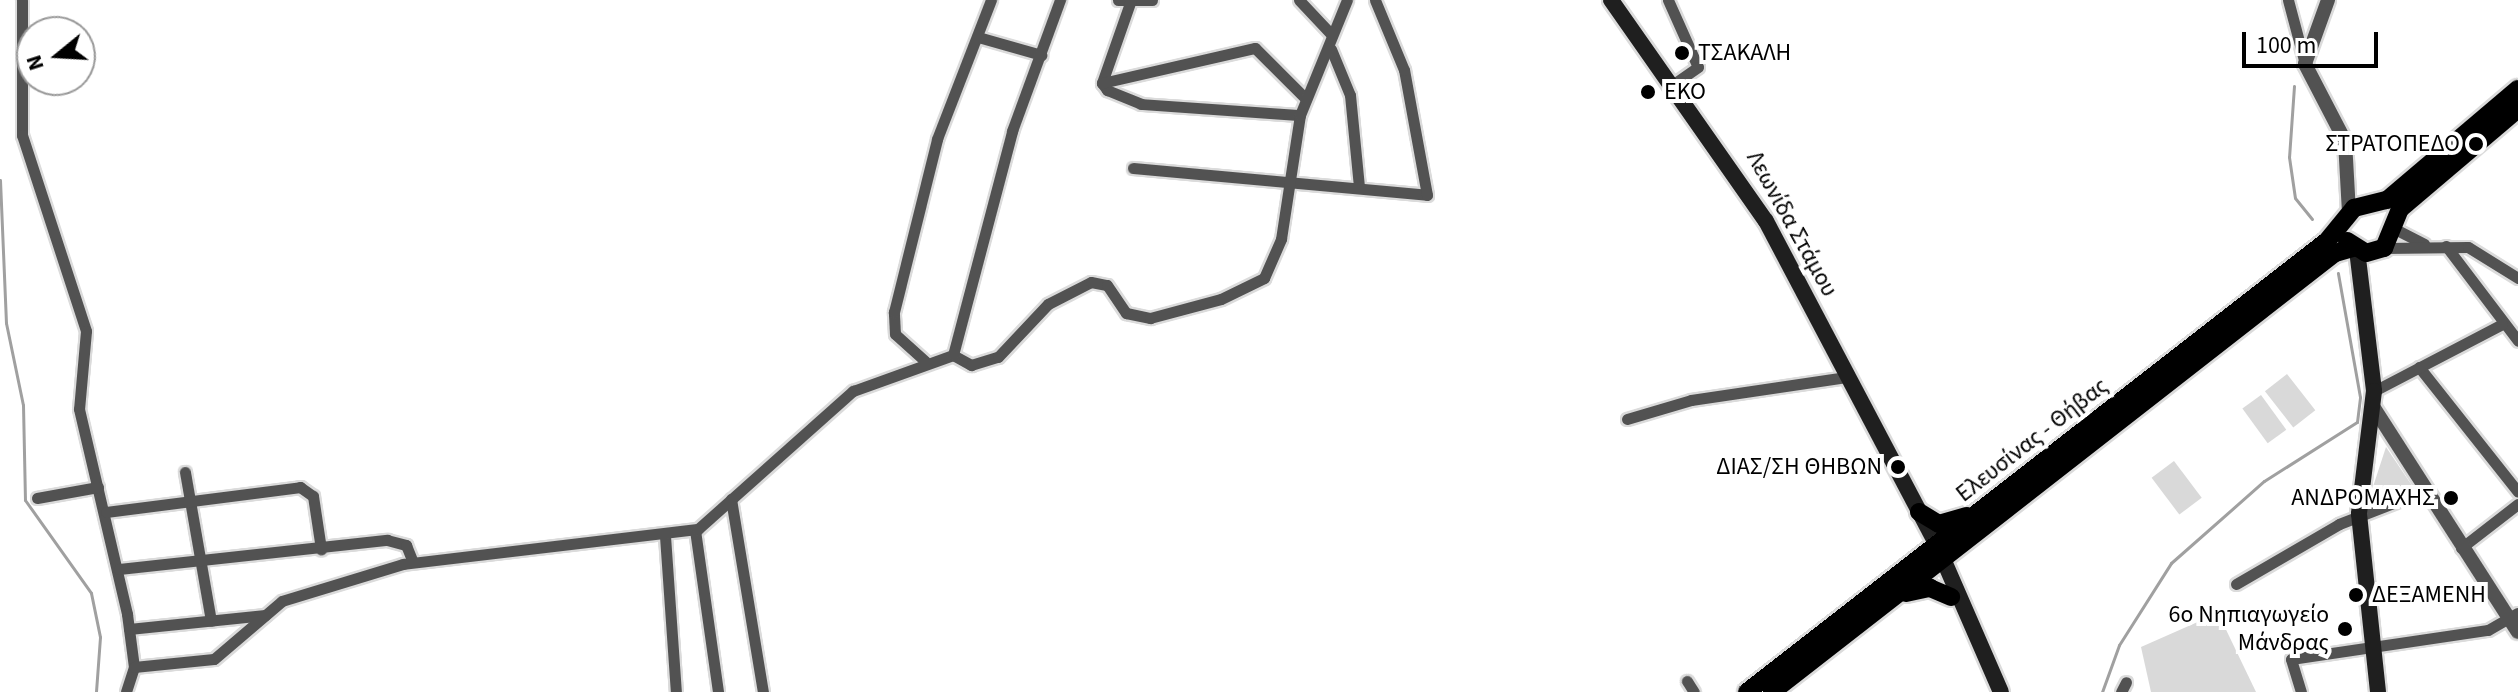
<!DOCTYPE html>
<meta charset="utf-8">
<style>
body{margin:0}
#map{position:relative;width:2518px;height:692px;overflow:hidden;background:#fff;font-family:"Source Sans 3",sans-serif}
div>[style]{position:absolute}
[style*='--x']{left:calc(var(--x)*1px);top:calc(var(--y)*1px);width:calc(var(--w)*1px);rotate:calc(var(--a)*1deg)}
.green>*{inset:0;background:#d9d9d9;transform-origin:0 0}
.stream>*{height:3px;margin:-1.5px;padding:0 1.5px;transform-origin:1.5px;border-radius:1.5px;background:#a0a0a0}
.roads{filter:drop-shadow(2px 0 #dbdbdb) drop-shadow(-2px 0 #dbdbdb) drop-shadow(0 2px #dbdbdb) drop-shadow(0 -2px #dbdbdb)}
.minor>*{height:11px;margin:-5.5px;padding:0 5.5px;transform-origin:5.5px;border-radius:5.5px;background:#525252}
.tertiary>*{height:14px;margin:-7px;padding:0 7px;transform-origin:7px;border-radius:7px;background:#525252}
.secondary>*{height:16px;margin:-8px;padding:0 8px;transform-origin:8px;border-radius:8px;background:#1f1f1f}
.primary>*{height:18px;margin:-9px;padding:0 9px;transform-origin:9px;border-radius:9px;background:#000}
.dots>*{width:22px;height:22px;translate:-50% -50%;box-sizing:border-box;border:4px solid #fff;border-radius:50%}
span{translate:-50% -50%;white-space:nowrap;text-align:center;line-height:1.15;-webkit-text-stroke:8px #fff;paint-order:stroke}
.poi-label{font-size:24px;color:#000}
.left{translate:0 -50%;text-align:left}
.right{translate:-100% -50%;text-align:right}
.street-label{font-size:24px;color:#000}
.north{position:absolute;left:16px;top:16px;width:80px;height:80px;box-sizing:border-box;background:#fff;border:2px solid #999;border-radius:50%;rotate:252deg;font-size:22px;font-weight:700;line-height:32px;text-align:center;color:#000}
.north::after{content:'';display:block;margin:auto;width:28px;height:36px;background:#000;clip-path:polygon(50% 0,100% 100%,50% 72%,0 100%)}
.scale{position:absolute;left:2242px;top:32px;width:136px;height:36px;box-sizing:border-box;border:4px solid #000;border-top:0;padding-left:10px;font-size:24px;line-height:28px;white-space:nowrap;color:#000;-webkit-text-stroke:6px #fff;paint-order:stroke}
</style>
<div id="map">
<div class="green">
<i style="left:2287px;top:374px;width:46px;height:28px;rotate:52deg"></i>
<i style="left:2261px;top:395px;width:43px;height:23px;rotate:54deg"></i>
<i style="clip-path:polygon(2386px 447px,2413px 487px,2367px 505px)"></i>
<i style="left:2174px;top:461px;width:46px;height:28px;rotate:53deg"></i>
<i style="clip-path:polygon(2218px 613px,2256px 692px,2151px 692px,2141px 647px)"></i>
</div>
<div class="stream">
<i style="--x:2294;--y:86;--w:71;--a:94"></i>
<i style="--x:2289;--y:157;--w:41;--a:81.7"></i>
<i style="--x:2295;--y:198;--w:27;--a:51"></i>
<i style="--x:0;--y:180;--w:143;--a:87.6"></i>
<i style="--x:6;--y:323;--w:84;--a:78.3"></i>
<i style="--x:23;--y:405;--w:95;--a:88.8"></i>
<i style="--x:25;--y:500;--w:114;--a:54.6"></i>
<i style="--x:91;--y:593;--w:45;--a:78.4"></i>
<i style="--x:100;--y:637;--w:55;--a:94.2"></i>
<i style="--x:2102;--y:692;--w:50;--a:-70.1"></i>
<i style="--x:2119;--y:645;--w:97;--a:-57.6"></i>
<i style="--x:2171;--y:563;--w:124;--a:-41.4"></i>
<i style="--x:2264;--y:481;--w:110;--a:-32.4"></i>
<i style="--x:2357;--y:422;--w:25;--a:-83"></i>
<i style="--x:2360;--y:397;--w:126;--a:-100.1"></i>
</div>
<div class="roads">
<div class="minor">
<i style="--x:22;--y:0;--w:135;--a:90"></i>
<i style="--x:22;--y:135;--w:206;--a:71.9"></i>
<i style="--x:86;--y:331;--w:78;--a:95.1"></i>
<i style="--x:79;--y:409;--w:211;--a:76.8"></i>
<i style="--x:127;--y:614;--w:53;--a:82.5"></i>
<i style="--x:134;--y:667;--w:26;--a:108"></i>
<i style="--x:1118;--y:0;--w:34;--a:0"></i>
<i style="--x:1131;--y:0;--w:88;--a:109.3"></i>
<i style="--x:1102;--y:83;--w:9;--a:54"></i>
<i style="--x:1107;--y:90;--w:37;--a:22"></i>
<i style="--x:1141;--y:104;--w:159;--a:4"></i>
<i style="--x:1299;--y:0;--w:48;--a:46.7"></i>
<i style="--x:1668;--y:0;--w:73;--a:65.9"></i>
<i style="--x:1698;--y:67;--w:28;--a:145"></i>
<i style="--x:2288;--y:0;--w:66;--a:75.1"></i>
<i style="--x:978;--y:37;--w:66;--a:15.9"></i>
<i style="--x:1331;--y:49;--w:50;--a:67.6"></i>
<i style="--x:1350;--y:95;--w:91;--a:84.4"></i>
<i style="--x:1102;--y:83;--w:157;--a:-12.9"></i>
<i style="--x:1255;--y:48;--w:72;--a:45"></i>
<i style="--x:1133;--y:168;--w:295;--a:5.2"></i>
<i style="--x:1427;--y:195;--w:127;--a:-100.4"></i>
<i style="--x:1404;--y:70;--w:76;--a:-112.5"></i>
<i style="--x:2393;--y:228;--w:35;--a:27"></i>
<i style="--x:2446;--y:246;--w:119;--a:52.8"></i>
<i style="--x:2384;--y:248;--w:84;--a:-0.7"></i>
<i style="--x:2468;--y:247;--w:59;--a:31.8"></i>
<i style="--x:953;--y:355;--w:21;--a:29"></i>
<i style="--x:971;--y:365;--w:28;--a:-17"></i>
<i style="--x:998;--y:357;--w:73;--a:-46.7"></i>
<i style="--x:1048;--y:304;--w:48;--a:-27.1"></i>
<i style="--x:1091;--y:282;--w:16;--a:11"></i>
<i style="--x:1107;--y:285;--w:34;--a:56"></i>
<i style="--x:1126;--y:313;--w:25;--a:12"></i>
<i style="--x:1150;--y:318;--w:73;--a:-15"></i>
<i style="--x:1221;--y:299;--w:48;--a:-26"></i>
<i style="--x:1264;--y:278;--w:43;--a:-66.4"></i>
<i style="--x:1281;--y:239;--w:125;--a:-81.3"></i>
<i style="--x:1300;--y:115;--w:124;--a:-67.8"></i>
<i style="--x:925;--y:361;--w:40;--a:-138"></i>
<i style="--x:895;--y:334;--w:22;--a:-93"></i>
<i style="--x:894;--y:312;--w:178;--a:-76"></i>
<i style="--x:937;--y:139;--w:149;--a:-68.8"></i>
<i style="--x:2419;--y:367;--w:159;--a:51.6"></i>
<i style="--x:2374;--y:391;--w:144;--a:-27.6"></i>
<i style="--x:1627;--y:419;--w:67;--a:-16.5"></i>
<i style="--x:1691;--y:400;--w:157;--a:-8.4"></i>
<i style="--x:185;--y:472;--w:151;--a:80.1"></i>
<i style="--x:37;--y:498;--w:62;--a:-10.2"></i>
<i style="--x:731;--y:499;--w:196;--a:80.6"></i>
<i style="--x:106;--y:512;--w:196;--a:-7.3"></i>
<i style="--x:300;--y:487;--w:16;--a:35"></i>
<i style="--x:313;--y:496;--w:54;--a:81.4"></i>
<i style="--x:695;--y:530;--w:164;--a:81.9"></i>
<i style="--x:665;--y:536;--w:156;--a:86"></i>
<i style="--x:2461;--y:548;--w:72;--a:-37.7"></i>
<i style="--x:119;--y:569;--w:270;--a:-6.2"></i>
<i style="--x:387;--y:540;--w:20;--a:15"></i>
<i style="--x:406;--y:545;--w:18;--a:68"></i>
<i style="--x:2236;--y:584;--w:119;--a:-30.2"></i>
<i style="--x:2339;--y:524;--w:91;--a:-21.2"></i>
<i style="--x:129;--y:629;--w:137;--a:-5.9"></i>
<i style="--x:134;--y:667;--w:80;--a:-5.7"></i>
<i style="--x:214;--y:659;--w:89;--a:-40.5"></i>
<i style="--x:282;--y:601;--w:127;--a:-17"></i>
<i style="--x:403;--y:564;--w:297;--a:-6.8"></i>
<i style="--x:698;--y:529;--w:208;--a:-41.7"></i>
<i style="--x:853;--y:391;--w:106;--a:-19.8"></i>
<i style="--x:953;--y:355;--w:232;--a:-75.2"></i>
<i style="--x:1012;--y:131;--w:140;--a:-69.9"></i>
<i style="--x:1687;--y:681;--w:13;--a:58"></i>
<i style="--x:2121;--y:692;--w:11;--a:-63"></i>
<i style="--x:2301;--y:692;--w:34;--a:-107"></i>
<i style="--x:2291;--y:659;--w:199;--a:-8.4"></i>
<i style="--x:2488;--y:630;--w:34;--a:-30"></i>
</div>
<div class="tertiary">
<i style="--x:2328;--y:0;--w:68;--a:109.8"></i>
<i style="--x:2305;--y:64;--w:87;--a:62.5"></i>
<i style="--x:2345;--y:141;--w:71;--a:86.8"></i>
<i style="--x:2374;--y:408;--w:266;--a:57.3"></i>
</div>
<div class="secondary">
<i style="--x:1611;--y:0;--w:270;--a:55"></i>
<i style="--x:1766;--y:221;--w:366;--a:62.2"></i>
<i style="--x:1937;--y:545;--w:160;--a:66.5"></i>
<i style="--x:2357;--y:250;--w:142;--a:83.1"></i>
<i style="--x:2374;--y:391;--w:124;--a:97"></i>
<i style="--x:2359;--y:514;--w:179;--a:83.9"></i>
</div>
<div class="primary">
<i style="--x:2347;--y:241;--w:22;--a:32"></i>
<i style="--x:2366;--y:253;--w:19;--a:-16"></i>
<i style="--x:2384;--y:248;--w:42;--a:-67.7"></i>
<i style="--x:2400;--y:209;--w:155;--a:-40.3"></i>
<i style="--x:1919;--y:512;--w:23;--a:31"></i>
<i style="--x:1939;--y:524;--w:29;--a:-16"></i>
<i style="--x:1906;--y:593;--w:25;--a:-12"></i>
<i style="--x:1930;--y:588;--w:23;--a:23"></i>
<i style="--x:1747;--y:692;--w:735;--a:-37.87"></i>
<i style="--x:2327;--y:241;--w:43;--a:-50.7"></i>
<i style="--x:2354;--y:208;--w:34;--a:-14"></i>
<i style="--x:2387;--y:200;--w:172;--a:-40.3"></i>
<i style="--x:1772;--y:692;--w:714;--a:-37.95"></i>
<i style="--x:2335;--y:253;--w:19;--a:-16"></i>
</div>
</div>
<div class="dots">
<i style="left:1682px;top:53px;background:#000"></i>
<i style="left:1648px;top:92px;background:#000"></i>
<i style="left:2476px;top:144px;background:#000"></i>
<i style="left:1898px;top:467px;background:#000"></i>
<i style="left:2451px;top:498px;background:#000"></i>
<i style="left:2356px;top:595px;background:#000"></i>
<i style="left:2345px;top:629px;background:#000"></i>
</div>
<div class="poi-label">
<span class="left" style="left:1698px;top:53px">ΤΣΑΚΑΛΗ</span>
<span class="left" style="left:1664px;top:92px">EKO</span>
<span class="right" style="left:2460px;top:144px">ΣΤΡΑΤΟΠΕΔΟ</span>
<span class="right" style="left:1882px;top:467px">ΔΙΑΣ/ΣΗ ΘΗΒΩΝ</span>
<span class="right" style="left:2435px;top:498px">ΑΝΔΡΟΜΑΧΗΣ</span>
<span class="left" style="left:2372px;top:595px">ΔΕΞΑΜΕΝΗ</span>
<span class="right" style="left:2329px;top:629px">6ο Νηπιαγωγείο<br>Μάνδρας</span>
</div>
<div class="street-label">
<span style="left:1792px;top:224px;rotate:61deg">Λεωνίδα Στάμου</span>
<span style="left:2032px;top:440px;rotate:-38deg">Ελευσίνας - Θήβας</span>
</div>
<div class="north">N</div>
<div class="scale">100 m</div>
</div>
